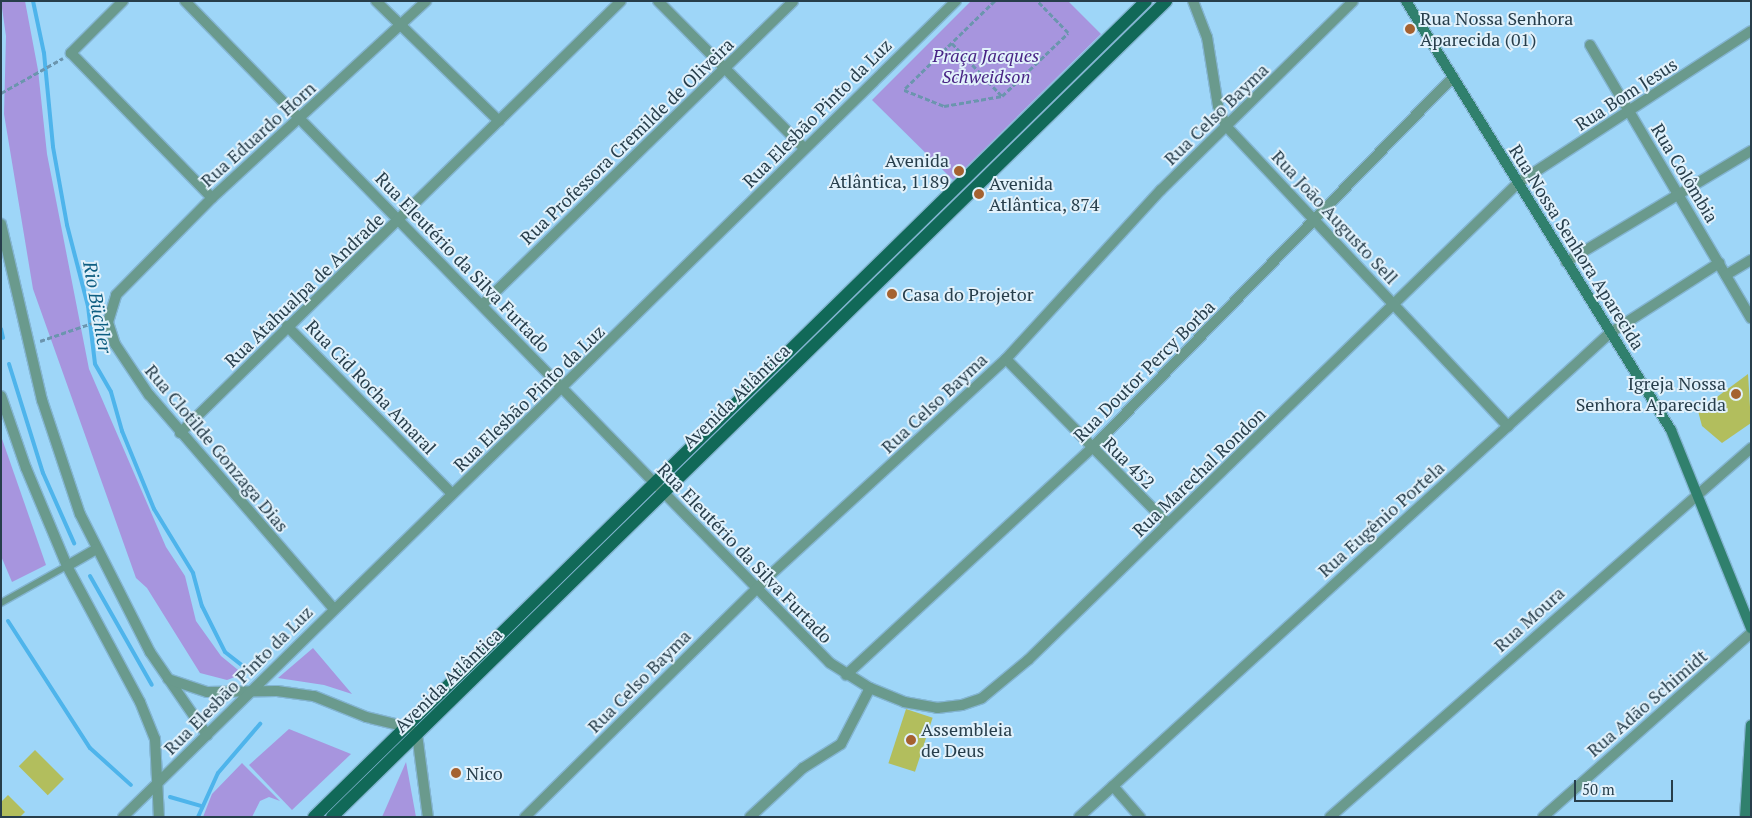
<!DOCTYPE html>
<meta charset="utf-8">
<style>
body{margin:0}
#map{position:relative;width:1752px;height:818px;overflow:hidden;background:#9ed6f8;font-family:"PT Serif",serif}
div>[style]{position:absolute}
[style*='--x']{left:calc(var(--x)*1px);top:calc(var(--y)*1px);width:calc(var(--w)*1px);rotate:calc(var(--a)*1deg)}
.green>*{inset:0;background:#a795de}
.stream>*{height:4px;margin:-2px;padding:0 2px;transform-origin:2px;border-radius:2px;background:#4eb4eb}
.building>*{inset:0;background:#b2be5d;transform-origin:0 0}
.path>*{height:2.5px;margin-top:-1.25px;transform-origin:0;background:repeating-linear-gradient(90deg,#6b95ae 0 5px,transparent 0 7.5px)}
.roads{filter:drop-shadow(1px 0 #84b5d2) drop-shadow(-1px 0 #84b5d2) drop-shadow(0 1px #84b5d2) drop-shadow(0 -1px #84b5d2)}
.service>*{height:5.5px;margin:-2.75px;padding:0 2.75px;transform-origin:2.75px;border-radius:2.75px;background:#6a9a8d}
.minor>*{height:10px;margin:-5px;padding:0 5px;transform-origin:5px;border-radius:5px;background:#6a9a8d}
.tertiary>*{height:10px;margin:-5px;padding:0 5px;transform-origin:5px;border-radius:5px;background:#6a9a8d}
.secondary>*{height:10px;margin:-5px;padding:0 5px;transform-origin:5px;border-radius:5px;background:#30806d}
.primary>*{height:12px;margin:-6px;padding:0 6px;transform-origin:6px;border-radius:6px;background:#116958}
.dots>*{width:14px;height:14px;translate:-50% -50%;box-sizing:border-box;border:2px solid #e1f1fb;border-radius:50%}
span{translate:-50% -50%;white-space:nowrap;text-align:center;line-height:1.15;-webkit-text-stroke:4px #e1f1fb;paint-order:stroke}
.poi-label{font-size:18px;color:#273e4b}
.left{translate:0 -50%;text-align:left}
.right{translate:-100% -50%;text-align:right}
.park-label{font-size:18px;color:#482485;font-style:italic}
.street-label{font-size:18px;color:#273e4b}
.water-label{font-size:19px;color:#0e5e82;font-style:italic}
.frame{position:absolute;inset:0;border:2px solid #273e4b;pointer-events:none}
.scale{position:absolute;left:1574px;top:780px;width:99px;height:22px;box-sizing:border-box;border:2px solid #273e4b;border-top:0;padding-left:6px;font-size:15px;line-height:18px;white-space:nowrap;color:#273e4b;-webkit-text-stroke:4px #e1f1fb;paint-order:stroke}
</style>
<div id="map">
<div class="green">
<i style="clip-path:polygon(1px 1px,25px 1px,38px 70px,47px 154px,89px 369px,166px 547px,185px 576px,196px 621px,221px 656px,243px 674px,227px 680px,200px 673px,147px 588px,136px 578px,33px 289px,4px 114px,6px 36px)"></i>
<i style="clip-path:polygon(971px 1px,1068px 1px,1101px 34px,953px 180px,872px 100px)"></i>
<i style="clip-path:polygon(1px 436px,46px 565px,12px 582px,1px 556px)"></i>
<i style="clip-path:polygon(313px 648px,352px 694px,324px 685px,278px 678px)"></i>
<i style="clip-path:polygon(289px 729px,351px 754px,292px 810px,249px 765px)"></i>
<i style="clip-path:polygon(406px 762px,416px 817px,382px 817px)"></i>
<i style="clip-path:polygon(242px 763px,280px 801px,269px 797px,260px 801px,252px 817px,203px 817px,212px 794px)"></i>
</div>
<div class="stream">
<i style="--x:33;--y:1;--w:53;--a:78.1"></i>
<i style="--x:44;--y:53;--w:94;--a:84.5"></i>
<i style="--x:53;--y:147;--w:79;--a:79.8"></i>
<i style="--x:67;--y:225;--w:84;--a:75.5"></i>
<i style="--x:88;--y:306;--w:58;--a:83.1"></i>
<i style="--x:95;--y:364;--w:32;--a:60"></i>
<i style="--x:111;--y:392;--w:41;--a:74.2"></i>
<i style="--x:122;--y:431;--w:84;--a:67.7"></i>
<i style="--x:154;--y:509;--w:75;--a:58.6"></i>
<i style="--x:193;--y:573;--w:34;--a:75"></i>
<i style="--x:202;--y:606;--w:51;--a:63.4"></i>
<i style="--x:225;--y:652;--w:29;--a:38"></i>
<i style="--x:1;--y:329;--w:9;--a:77"></i>
<i style="--x:9;--y:364;--w:114;--a:72.7"></i>
<i style="--x:43;--y:473;--w:77;--a:66.1"></i>
<i style="--x:90;--y:576;--w:125;--a:60.4"></i>
<i style="--x:8;--y:621;--w:151;--a:57.2"></i>
<i style="--x:90;--y:748;--w:55;--a:42.1"></i>
<i style="--x:170;--y:797;--w:32;--a:16"></i>
<i style="--x:198;--y:817;--w:48;--a:-65.6"></i>
<i style="--x:218;--y:773;--w:65;--a:-49.4"></i>
</div>
<div class="building">
<i style="clip-path:polygon(1748px 374px,1751px 423px,1722px 443px,1702px 426px,1698px 411px)"></i>
<i style="left:906px;top:709px;width:28px;height:57px;rotate:18deg"></i>
<i style="left:35px;top:750px;width:41px;height:23px;rotate:45deg"></i>
<i style="clip-path:polygon(8px 795px,25px 812px,20px 817px,1px 817px,1px 802px)"></i>
</div>
<div class="path">
<i style="--x:995;--y:1;--w:60;--a:135.7"></i>
<i style="--x:952;--y:43;--w:73;--a:46.7"></i>
<i style="--x:1002;--y:96;--w:91;--a:-43.7"></i>
<i style="--x:1068;--y:33;--w:45;--a:-134.1"></i>
<i style="--x:952;--y:43;--w:67;--a:135.6"></i>
<i style="--x:904;--y:90;--w:43;--a:21.8"></i>
<i style="--x:944;--y:106;--w:59;--a:-9.8"></i>
<i style="--x:1;--y:93;--w:71;--a:-29.4"></i>
<i style="--x:40;--y:341;--w:61;--a:-19"></i>
</div>
<div class="roads">
<div class="service">
<i style="--x:1;--y:603;--w:76;--a:-29.3"></i>
</div>
<div class="minor">
<i style="--x:123;--y:1;--w:74;--a:135"></i>
<i style="--x:71;--y:53;--w:202;--a:45.8"></i>
<i style="--x:185;--y:1;--w:924;--a:45.75"></i>
<i style="--x:830;--y:663;--w:47;--a:32"></i>
<i style="--x:870;--y:688;--w:37;--a:22"></i>
<i style="--x:904;--y:702;--w:34;--a:10"></i>
<i style="--x:937;--y:708;--w:25;--a:-7"></i>
<i style="--x:962;--y:705;--w:21;--a:-19"></i>
<i style="--x:982;--y:698;--w:60;--a:-39.6"></i>
<i style="--x:1028;--y:660;--w:684;--a:-44.23"></i>
<i style="--x:1518;--y:183;--w:278;--a:-33.1"></i>
<i style="--x:376;--y:1;--w:172;--a:44.3"></i>
<i style="--x:658;--y:1;--w:207;--a:45.2"></i>
<i style="--x:1193;--y:1;--w:39;--a:69"></i>
<i style="--x:1207;--y:37;--w:70;--a:80.9"></i>
<i style="--x:1218;--y:106;--w:22;--a:68"></i>
<i style="--x:1226;--y:126;--w:412;--a:46.8"></i>
<i style="--x:1590;--y:45;--w:317;--a:59.5"></i>
<i style="--x:1566;--y:262;--w:216;--a:-31"></i>
<i style="--x:1726;--y:275;--w:29;--a:-31"></i>
<i style="--x:483;--y:304;--w:433;--a:-44.3"></i>
<i style="--x:287;--y:326;--w:235;--a:45.5"></i>
<i style="--x:1610;--y:333;--w:130;--a:-32.7"></i>
<i style="--x:1006;--y:359;--w:231;--a:45.5"></i>
<i style="--x:180;--y:433;--w:617;--a:-44.41"></i>
<i style="--x:334;--y:609;--w:283;--a:-130.8"></i>
<i style="--x:149;--y:395;--w:61;--a:-123.7"></i>
<i style="--x:115;--y:344;--w:23;--a:-108"></i>
<i style="--x:108;--y:322;--w:28;--a:-73"></i>
<i style="--x:116;--y:295;--w:136;--a:-45.3"></i>
<i style="--x:212;--y:198;--w:291;--a:-42.6"></i>
<i style="--x:846;--y:675;--w:335;--a:-42.7"></i>
<i style="--x:1092;--y:448;--w:518;--a:-45.78"></i>
<i style="--x:417;--y:734;--w:84;--a:82.5"></i>
<i style="--x:1113;--y:786;--w:41;--a:48.9"></i>
<i style="--x:525;--y:817;--w:342;--a:-44.6"></i>
<i style="--x:768;--y:577;--w:323;--a:-42.5"></i>
<i style="--x:1006;--y:359;--w:229;--a:-47.5"></i>
<i style="--x:1161;--y:190;--w:269;--a:-44.5"></i>
<i style="--x:750;--y:817;--w:72;--a:-42.8"></i>
<i style="--x:803;--y:768;--w:45;--a:-32.3"></i>
<i style="--x:841;--y:744;--w:63;--a:-62.6"></i>
<i style="--x:1330;--y:817;--w:560;--a:-41.23"></i>
<i style="--x:1543;--y:817;--w:278;--a:-41.5"></i>
</div>
<div class="tertiary">
<i style="--x:1;--y:224;--w:181;--a:76.9"></i>
<i style="--x:42;--y:400;--w:120;--a:71.6"></i>
<i style="--x:80;--y:514;--w:155;--a:63.1"></i>
<i style="--x:150;--y:652;--w:101;--a:55.5"></i>
<i style="--x:1;--y:396;--w:76;--a:70.9"></i>
<i style="--x:26;--y:468;--w:106;--a:67.3"></i>
<i style="--x:67;--y:566;--w:154;--a:61.8"></i>
<i style="--x:140;--y:702;--w:40;--a:68"></i>
<i style="--x:155;--y:739;--w:78;--a:87.1"></i>
<i style="--x:67;--y:566;--w:34;--a:-30"></i>
<i style="--x:168;--y:679;--w:41;--a:18.4"></i>
<i style="--x:207;--y:692;--w:70;--a:-0.8"></i>
<i style="--x:277;--y:691;--w:37;--a:8"></i>
<i style="--x:314;--y:696;--w:56;--a:22"></i>
<i style="--x:366;--y:717;--w:46;--a:13.7"></i>
<i style="--x:123;--y:817;--w:1166;--a:-44.41"></i>
<i style="--x:1079;--y:817;--w:718;--a:-42.35"></i>
</div>
<div class="secondary">
<i style="--x:1406;--y:1;--w:504;--a:58.3"></i>
<i style="--x:1671;--y:430;--w:214;--a:68"></i>
<i style="--x:1745;--y:817;--w:92;--a:-86.3"></i>
</div>
<div class="primary">
<i style="--x:314;--y:817;--w:1165;--a:-44.44"></i>
<i style="--x:332;--y:817;--w:1167;--a:-44.37"></i>
</div>
</div>
<div class="dots">
<i style="left:1410px;top:29px;background:#a56230"></i>
<i style="left:959px;top:171px;background:#a56230"></i>
<i style="left:979px;top:194px;background:#a56230"></i>
<i style="left:892px;top:294px;background:#a56230"></i>
<i style="left:1736px;top:394px;background:#a56230"></i>
<i style="left:911px;top:740px;background:#a56230"></i>
<i style="left:456px;top:773px;background:#a56230"></i>
</div>
<div class="poi-label">
<span class="left" style="left:1420px;top:29px">Rua Nossa Senhora<br>Aparecida (01)</span>
<span class="right" style="left:949px;top:171px">Avenida<br>Atlântica, 1189</span>
<span class="left" style="left:989px;top:194px">Avenida<br>Atlântica, 874</span>
<span class="left" style="left:902px;top:294px">Casa do Projetor</span>
<span class="right" style="left:1726px;top:394px">Igreja Nossa<br>Senhora Aparecida</span>
<span class="left" style="left:921px;top:740px">Assembleia<br>de Deus</span>
<span class="left" style="left:466px;top:773px">Nico</span>
</div>
<div class="park-label">
<span style="left:986px;top:66px">Praça Jacques<br>Schweidson</span>
</div>
<div class="street-label">
<span style="left:1626px;top:94px;rotate:-33deg">Rua Bom Jesus</span>
<span style="left:817px;top:113px;rotate:-45deg">Rua Elesbão Pinto da Luz</span>
<span style="left:1216px;top:114px;rotate:-44deg">Rua Celso Bayma</span>
<span style="left:258px;top:134px;rotate:-42deg">Rua Eduardo Horn</span>
<span style="left:627px;top:141px;rotate:-44deg">Rua Professora Cremilde de Oliveira</span>
<span style="left:1685px;top:173px;rotate:59deg">Rua Colômbia</span>
<span style="left:1335px;top:217px;rotate:47deg">Rua João Augusto Sell</span>
<span style="left:1577px;top:247px;rotate:58deg">Rua Nossa Senhora Aparecida</span>
<span style="left:463px;top:262px;rotate:46deg">Rua Eleutério da Silva Furtado</span>
<span style="left:304px;top:290px;rotate:-44deg">Rua Atahualpa de Andrade</span>
<span style="left:1144px;top:371px;rotate:-45deg">Rua Doutor Percy Borba</span>
<span style="left:371px;top:387px;rotate:46deg">Rua Cid Rocha Amaral</span>
<span style="left:736px;top:396px;rotate:-44deg">Avenida Atlântica</span>
<span style="left:529px;top:398px;rotate:-44deg">Rua Elesbão Pinto da Luz</span>
<span style="left:934px;top:403px;rotate:-43deg">Rua Celso Bayma</span>
<span style="left:217px;top:448px;rotate:50deg">Rua Clotilde Gonzaga Dias</span>
<span style="left:1129px;top:463px;rotate:45deg">Rua 452</span>
<span style="left:1199px;top:472px;rotate:-44deg">Rua Marechal Rondon</span>
<span style="left:1381px;top:519px;rotate:-42deg">Rua Eugênio Portela</span>
<span style="left:745px;top:553px;rotate:46deg">Rua Eleutério da Silva Furtado</span>
<span style="left:1529px;top:619px;rotate:-42deg">Rua Moura</span>
<span style="left:238px;top:680px;rotate:-45deg">Rua Elesbão Pinto da Luz</span>
<span style="left:448px;top:680px;rotate:-44deg">Avenida Atlântica</span>
<span style="left:639px;top:681px;rotate:-45deg">Rua Celso Bayma</span>
<span style="left:1647px;top:703px;rotate:-41deg">Rua Adão Schimidt</span>
</div>
<div class="water-label">
<span style="left:98px;top:307px;rotate:80deg">Rio Büchler</span>
</div>
<div class="frame"></div>
<div class="scale">50 m</div>
</div>
